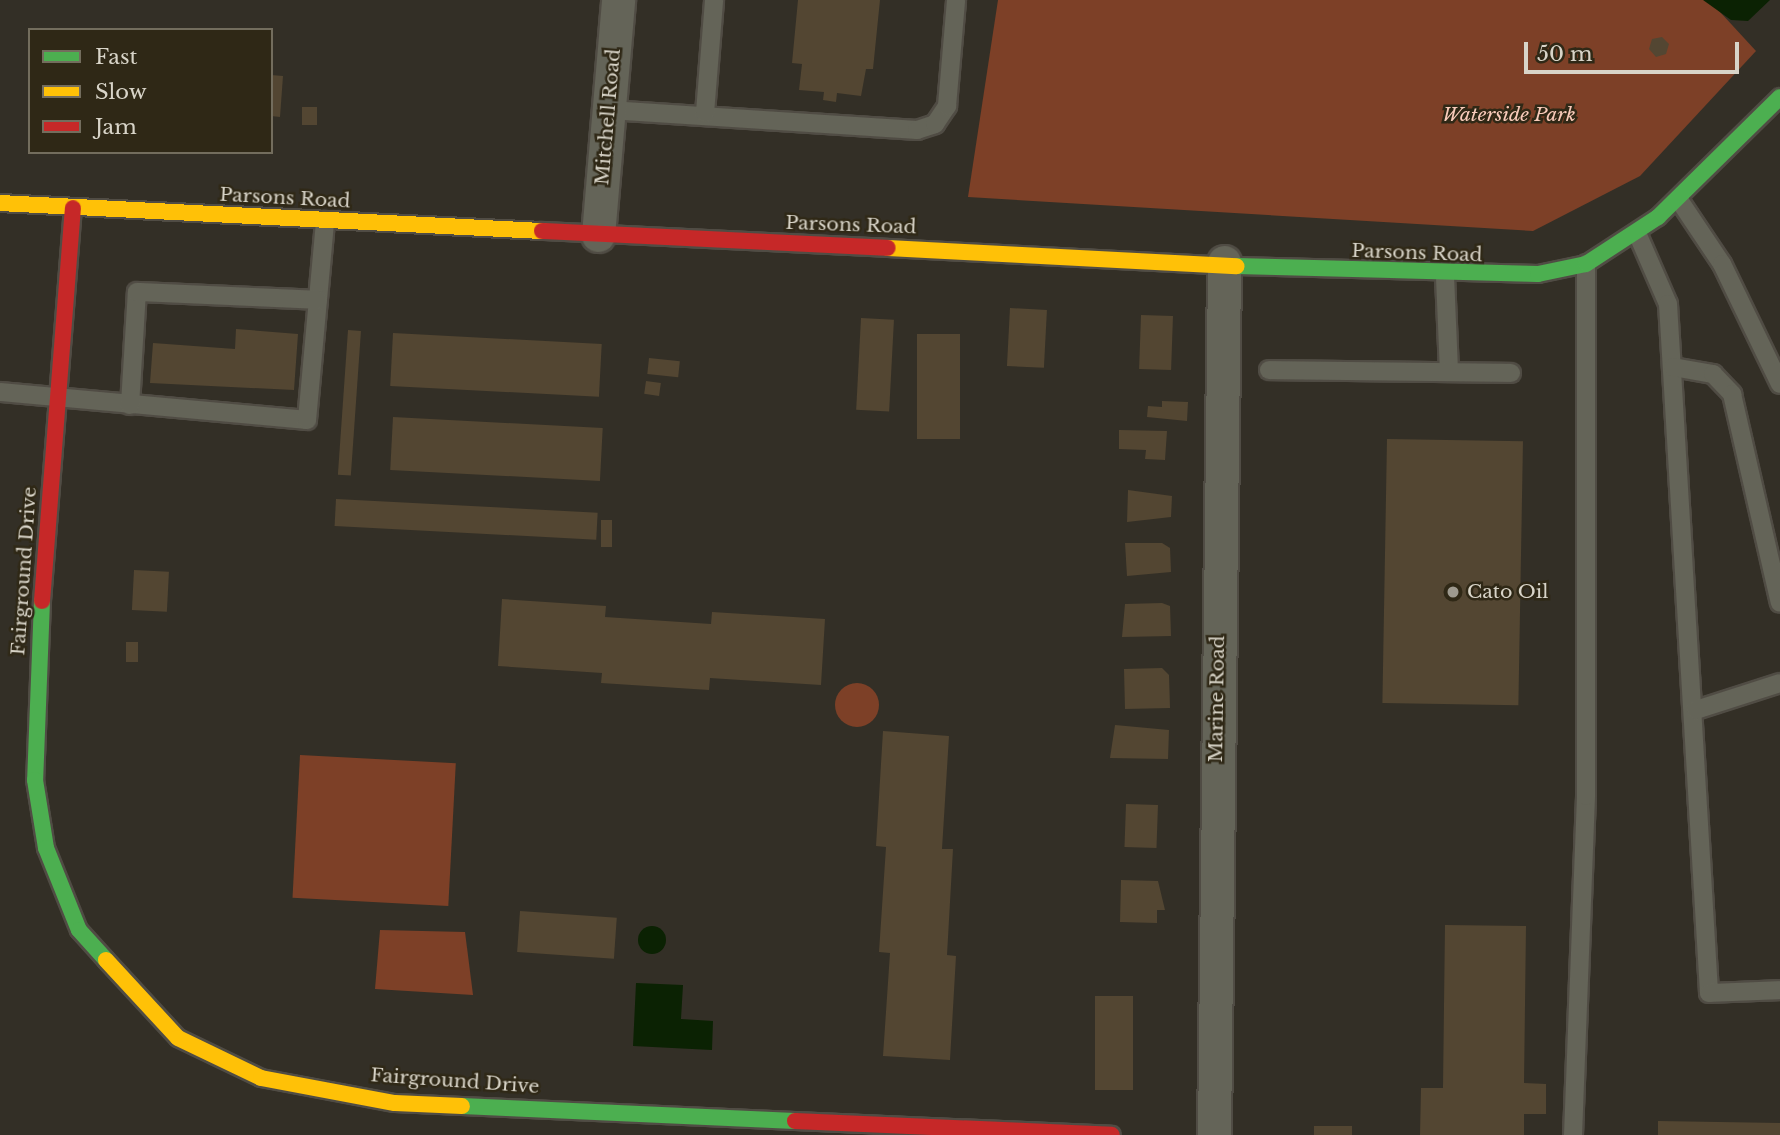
<!DOCTYPE html>
<style>
body{margin:0}
#map{position:relative;width:1780px;height:1135px;overflow:hidden;background:#332f26;font-family:"Libre Baskerville",serif}
div>[style]{position:absolute}
[style*='--x']{left:calc(var(--x)*1px);top:calc(var(--y)*1px);width:calc(var(--w)*1px);rotate:calc(var(--a)*1deg)}
.green>*{inset:0;background:#7d4027;transform-origin:0 0}
.round{border-radius:50%}
.water>*{inset:0;background:#0b2203}
.building>*{inset:0;background:#534632;transform-origin:0 0}
.roads{filter:drop-shadow(2px 0 #504c44) drop-shadow(-2px 0 #504c44) drop-shadow(0 2px #504c44) drop-shadow(0 -2px #504c44)}
.lane>*{height:18px;margin:-9px;padding:0 9px;transform-origin:9px;border-radius:9px;background:#646458}
.street>*{height:33px;margin:-16.5px;padding:0 16.5px;transform-origin:16.5px;border-radius:16.5px;background:#646458}
.fast>*{height:16px;margin:-8px;padding:0 8px;transform-origin:8px;border-radius:8px;background:#4caf50}
.slow>*{height:16px;margin:-8px;padding:0 8px;transform-origin:8px;border-radius:8px;background:#ffc107}
.jam>*{height:16px;margin:-8px;padding:0 8px;transform-origin:8px;border-radius:8px;background:#c62828}
.dots>*{width:19px;height:19px;translate:-50% -50%;box-sizing:border-box;border:4px solid #2f2816;border-radius:50%}
span{translate:-50% -50%;white-space:nowrap;text-align:center;line-height:1.15;-webkit-text-stroke:5px #2f2816;paint-order:stroke}
.park-label{font-size:19px;color:#f9cbba;font-style:italic}
.street-label{font-size:19px;color:#d8d4c8}
.poi-label{font-size:19px;color:#d8d4c8}
.left{translate:0 -50%;text-align:left}
.legend{position:absolute;left:28px;top:28px;width:245px;height:126px;box-sizing:border-box;background:#2f2816;border:2px solid #736d5d;margin:0;padding:9px 12px;list-style:none;font-size:21px;color:#d8d4c8}
.legend li{display:flex;align-items:center;gap:14px;height:35px}
.legend b{width:35px;border:2px solid #736d5d}
.scale{position:absolute;left:1524px;top:42px;width:215px;height:32px;box-sizing:border-box;border:4px solid #d8d4c8;border-top:0;padding-left:9px;font-size:21px;line-height:24px;white-space:nowrap;color:#d8d4c8;-webkit-text-stroke:5px #2f2816;paint-order:stroke}
</style>
<div id="map">
<div class="green">
<i style="clip-path:polygon(998px 0,1709px 0,1756px 51px,1640px 176px,1533px 231px,968px 197px)"></i>
<i class="round" style="left:835px;top:683px;width:44px;height:44px"></i>
<i style="left:300px;top:755px;width:156px;height:143px;rotate:3deg"></i>
<i style="clip-path:polygon(380px 930px,465px 932px,473px 995px,375px 989px)"></i>
</div>
<div class="water">
<i style="clip-path:polygon(1703px 0,1770px 0,1748px 21px,1731px 20px)"></i>
<i class="round" style="left:638px;top:926px;width:28px;height:28px"></i>
<i style="clip-path:polygon(636px 983px,683px 985px,681px 1019px,713px 1021px,712px 1050px,633px 1046px)"></i>
</div>
<div class="building">
<i style="clip-path:polygon(798px 0,880px 0,873px 69px,866px 69px,861px 96px,837px 93px,836px 102px,823px 100px,824px 92px,799px 90px,802px 64px,792px 63px)"></i>
<i style="clip-path:polygon(1662px 37px,1669px 44px,1666px 54px,1656px 57px,1649px 49px,1652px 39px)"></i>
<i style="clip-path:polygon(271px 75px,283px 76px,280px 117px,271px 116px)"></i>
<i style="left:302px;top:107px;width:15px;height:18px"></i>
<i style="left:1010px;top:308px;width:37px;height:58px;rotate:3deg"></i>
<i style="left:1141px;top:315px;width:32px;height:54px;rotate:2deg"></i>
<i style="left:861px;top:318px;width:33px;height:92px;rotate:3deg"></i>
<i style="clip-path:polygon(236px 329px,298px 334px,294px 390px,150px 383px,153px 343px,235px 349px)"></i>
<i style="left:348px;top:330px;width:13px;height:145px;rotate:4deg"></i>
<i style="left:393px;top:333px;width:209px;height:53px;rotate:3deg"></i>
<i style="left:917px;top:334px;width:43px;height:105px"></i>
<i style="left:649px;top:358px;width:31px;height:16px;rotate:6deg"></i>
<i style="left:646px;top:381px;width:15px;height:13px;rotate:8deg"></i>
<i style="clip-path:polygon(1162px 401px,1188px 402px,1187px 421px,1147px 417px,1148px 406px,1162px 407px)"></i>
<i style="left:393px;top:417px;width:210px;height:53px;rotate:3deg"></i>
<i style="clip-path:polygon(1119px 430px,1167px 431px,1165px 460px,1145px 459px,1146px 450px,1119px 449px)"></i>
<i style="left:1387px;top:439px;width:136px;height:264px;rotate:1deg"></i>
<i style="clip-path:polygon(1128px 490px,1172px 496px,1171px 517px,1127px 522px)"></i>
<i style="left:336px;top:499px;width:262px;height:27px;rotate:3deg"></i>
<i style="left:601px;top:520px;width:11px;height:27px"></i>
<i style="clip-path:polygon(1125px 543px,1162px 543px,1170px 548px,1171px 572px,1127px 576px)"></i>
<i style="left:134px;top:570px;width:35px;height:40px;rotate:3deg"></i>
<i style="clip-path:polygon(502px 599px,606px 606px,605px 617px,711px 624px,712px 612px,825px 619px,821px 685px,710px 678px,709px 690px,601px 683px,602px 673px,498px 666px)"></i>
<i style="clip-path:polygon(1162px 603px,1170px 606px,1171px 636px,1122px 637px,1125px 604px)"></i>
<i style="left:126px;top:642px;width:12px;height:20px"></i>
<i style="clip-path:polygon(1162px 668px,1169px 675px,1170px 708px,1125px 709px,1124px 669px)"></i>
<i style="clip-path:polygon(1115px 725px,1169px 730px,1168px 759px,1110px 758px)"></i>
<i style="clip-path:polygon(883px 731px,949px 736px,942px 849px,953px 849px,947px 955px,956px 956px,950px 1060px,883px 1056px,890px 953px,879px 952px,886px 847px,876px 846px)"></i>
<i style="left:1126px;top:804px;width:32px;height:43px;rotate:2deg"></i>
<i style="clip-path:polygon(1121px 880px,1158px 881px,1165px 910px,1157px 910px,1157px 923px,1120px 922px)"></i>
<i style="left:520px;top:911px;width:97px;height:41px;rotate:4deg"></i>
<i style="clip-path:polygon(1445px 925px,1526px 926px,1524px 1083px,1546px 1084px,1546px 1114px,1524px 1114px,1524px 1135px,1420px 1135px,1421px 1088px,1443px 1088px)"></i>
<i style="left:1095px;top:996px;width:38px;height:94px"></i>
<i style="clip-path:polygon(1658px 1121px,1780px 1123px,1780px 1135px,1658px 1135px)"></i>
<i style="left:1314px;top:1126px;width:38px;height:9px"></i>
</div>
<div class="roads">
<div class="lane">
<i style="--x:609;--y:110;--w:309;--a:3.7"></i>
<i style="--x:917;--y:130;--w:19;--a:-18"></i>
<i style="--x:935;--y:124;--w:22;--a:-56"></i>
<i style="--x:947;--y:106;--w:106;--a:-85.1"></i>
<i style="--x:705;--y:113;--w:113;--a:-85.4"></i>
<i style="--x:1679;--y:200;--w:77;--a:56.1"></i>
<i style="--x:1722;--y:264;--w:133;--a:64.2"></i>
<i style="--x:1637;--y:233;--w:77;--a:66.4"></i>
<i style="--x:1668;--y:304;--w:690;--a:86.59"></i>
<i style="--x:1709;--y:993;--w:71;--a:-2.4"></i>
<i style="--x:1445;--y:276;--w:96;--a:87.6"></i>
<i style="--x:1673;--y:367;--w:41;--a:9.9"></i>
<i style="--x:1713;--y:374;--w:28;--a:46"></i>
<i style="--x:1732;--y:394;--w:214;--a:77.1"></i>
<i style="--x:1269;--y:370;--w:242;--a:0.7"></i>
<i style="--x:0;--y:392;--w:308;--a:5.2"></i>
<i style="--x:307;--y:420;--w:200;--a:-84.8"></i>
<i style="--x:130;--y:405;--w:113;--a:-86.5"></i>
<i style="--x:137;--y:292;--w:181;--a:2.5"></i>
<i style="--x:1696;--y:710;--w:88;--a:-17.8"></i>
<i style="--x:1573;--y:1135;--w:339;--a:-87.8"></i>
<i style="--x:1586;--y:796;--w:532;--a:-90"></i>
</div>
<div class="street">
<i style="--x:598;--y:235;--w:236;--a:-85.1"></i>
<i style="--x:1214;--y:1135;--w:873;--a:-89.34"></i>
</div>
<div class="fast">
<i style="--x:1237;--y:266;--w:301;--a:1.5"></i>
<i style="--x:1538;--y:274;--w:49;--a:-11.8"></i>
<i style="--x:1586;--y:264;--w:86;--a:-33.1"></i>
<i style="--x:1658;--y:217;--w:171;--a:-44.5"></i>
<i style="--x:42;--y:601;--w:179;--a:92.2"></i>
<i style="--x:35;--y:780;--w:69;--a:80.8"></i>
<i style="--x:46;--y:848;--w:88;--a:68.1"></i>
<i style="--x:79;--y:930;--w:40;--a:48"></i>
<i style="--x:462;--y:1106;--w:333;--a:2.6"></i>
</div>
<div class="slow">
<i style="--x:0;--y:203;--w:543;--a:2.96"></i>
<i style="--x:888;--y:248;--w:349;--a:3"></i>
<i style="--x:106;--y:960;--w:106;--a:47.3"></i>
<i style="--x:178;--y:1038;--w:92;--a:25.7"></i>
<i style="--x:261;--y:1078;--w:136;--a:10.6"></i>
<i style="--x:395;--y:1103;--w:67;--a:2.6"></i>
</div>
<div class="jam">
<i style="--x:542;--y:231;--w:346;--a:2.8"></i>
<i style="--x:42;--y:601;--w:394;--a:-85.5"></i>
<i style="--x:795;--y:1121;--w:317;--a:2.5"></i>
</div>
</div>
<div class="dots">
<i style="left:1453px;top:592px;background:#9e9a8f"></i>
</div>
<div class="park-label">
<span style="left:1509px;top:115px">Waterside Park</span>
</div>
<div class="street-label">
<span style="left:608px;top:117px;rotate:-85deg">Mitchell Road</span>
<span style="left:285px;top:198px;rotate:3deg">Parsons Road</span>
<span style="left:851px;top:225px;rotate:2deg">Parsons Road</span>
<span style="left:1417px;top:253px;rotate:2deg">Parsons Road</span>
<span style="left:24px;top:571px;rotate:-86deg">Fairground Drive</span>
<span style="left:1217px;top:699px;rotate:-89deg">Marine Road</span>
<span style="left:455px;top:1081px;rotate:4deg">Fairground Drive</span>
</div>
<div class="poi-label">
<span class="left" style="left:1467px;top:592px">Cato Oil</span>
</div>
<ul class="legend">
<li><b style="height:9px;background:#4caf50"></b>Fast</li>
<li><b style="height:9px;background:#ffc107"></b>Slow</li>
<li><b style="height:9px;background:#c62828"></b>Jam</li>
</ul>
<div class="scale">50 m</div>
</div>
